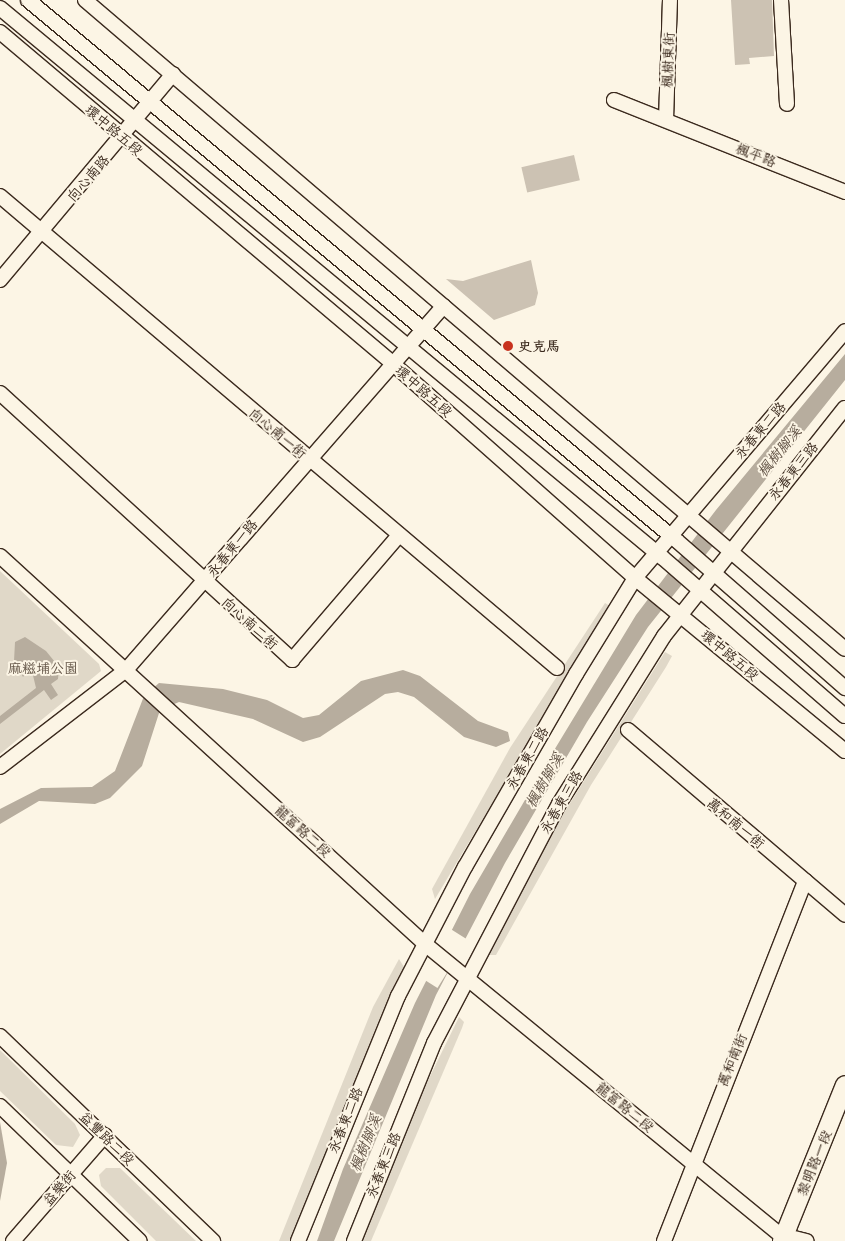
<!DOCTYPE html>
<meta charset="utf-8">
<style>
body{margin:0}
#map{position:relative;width:845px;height:1241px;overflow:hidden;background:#fcf5e5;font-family:Mali,"LXGW WenKai TC",sans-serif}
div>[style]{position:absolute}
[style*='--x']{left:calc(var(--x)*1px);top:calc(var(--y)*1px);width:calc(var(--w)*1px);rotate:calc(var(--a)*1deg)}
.green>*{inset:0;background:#e0d8c8}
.water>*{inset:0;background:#b7ad9e}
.pier>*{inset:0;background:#fcf5e5;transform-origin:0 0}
.building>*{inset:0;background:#ccc2b3;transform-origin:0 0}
.roads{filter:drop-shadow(1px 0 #3b2a1e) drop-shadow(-1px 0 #3b2a1e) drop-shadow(0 1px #3b2a1e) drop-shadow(0 -1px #3b2a1e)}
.minor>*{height:14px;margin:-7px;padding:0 7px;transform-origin:7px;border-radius:7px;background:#fcf5e5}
.major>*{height:18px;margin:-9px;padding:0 9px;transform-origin:9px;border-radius:9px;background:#fcf5e5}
.dots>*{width:14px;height:14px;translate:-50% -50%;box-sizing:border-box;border:2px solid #fcf5e5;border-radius:50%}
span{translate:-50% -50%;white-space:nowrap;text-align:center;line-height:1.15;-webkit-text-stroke:4px #fcf5e5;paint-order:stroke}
.street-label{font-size:14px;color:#3b2a1e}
.poi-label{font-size:14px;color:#3b2a1e;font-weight:700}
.left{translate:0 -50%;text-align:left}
.park-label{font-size:14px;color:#645648}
.water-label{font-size:15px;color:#605144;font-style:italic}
</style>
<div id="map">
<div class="green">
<i style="clip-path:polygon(0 571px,99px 664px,101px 671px,0 754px)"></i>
<i style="clip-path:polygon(605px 603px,610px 606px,435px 899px,432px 889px,510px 748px)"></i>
<i style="clip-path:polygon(665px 652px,672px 656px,666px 667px,591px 785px,496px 955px,490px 955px,488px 951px,557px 824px)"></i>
<i style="clip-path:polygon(399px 959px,404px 967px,291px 1241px,279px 1241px,373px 1007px)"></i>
<i style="clip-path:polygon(459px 1017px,464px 1022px,462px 1028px,371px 1241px,362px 1241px,416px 1105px)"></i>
<i style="clip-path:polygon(0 1050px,75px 1124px,80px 1135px,73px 1147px,56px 1145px,0 1091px)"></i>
<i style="clip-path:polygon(106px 1168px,120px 1168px,196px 1241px,156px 1241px,101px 1186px,99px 1175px)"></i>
</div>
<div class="water">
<i style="clip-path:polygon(845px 354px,845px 380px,648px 627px,587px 722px,505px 863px,436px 995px,334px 1241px,317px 1241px,343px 1169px,415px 1003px,470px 894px,553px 752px,636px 615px,716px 510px)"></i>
<i style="clip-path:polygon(25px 637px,46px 651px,59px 667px,58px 679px,51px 684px,58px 695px,51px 700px,44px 690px,0 724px,0 716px,36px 688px,31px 667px,23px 677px,14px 661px,15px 642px)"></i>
<i style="clip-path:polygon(403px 670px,420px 676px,478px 721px,508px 732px,510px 741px,496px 747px,464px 737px,414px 697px,398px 692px,385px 694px,320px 737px,303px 742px,253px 719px,179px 702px,160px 710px,142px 766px,110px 798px,95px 804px,39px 801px,0 824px,0 809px,41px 788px,92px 787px,115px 771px,144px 696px,159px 683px,223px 689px,267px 700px,303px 718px,319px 715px,361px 681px)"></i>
<i style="clip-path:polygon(0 1122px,7px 1163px,0 1201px)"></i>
</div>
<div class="pier">
<i style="left:449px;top:928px;width:22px;height:57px;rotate:32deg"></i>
</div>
<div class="building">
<i style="clip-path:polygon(731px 0,772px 0,774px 56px,749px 58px,750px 64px,735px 65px)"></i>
<i style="left:574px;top:155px;width:26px;height:54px;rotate:77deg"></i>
<i style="clip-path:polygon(531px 260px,538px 293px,535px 305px,494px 320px,446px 279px,463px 281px)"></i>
</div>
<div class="roads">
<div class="minor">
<i style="--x:28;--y:0;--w:844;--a:39.81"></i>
<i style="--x:676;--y:540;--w:225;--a:41.2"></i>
<i style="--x:85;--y:0;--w:999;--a:40.5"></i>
<i style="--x:781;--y:0;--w:104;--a:86.7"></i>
<i style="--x:0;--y:8;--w:861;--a:39.68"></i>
<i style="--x:663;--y:558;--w:241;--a:41"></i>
<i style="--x:0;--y:32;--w:512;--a:40.16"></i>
<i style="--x:391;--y:362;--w:326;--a:41.5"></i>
<i style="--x:635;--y:578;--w:272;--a:39.5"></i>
<i style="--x:614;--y:100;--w:249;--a:21.7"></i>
<i style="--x:666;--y:120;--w:120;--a:-88.1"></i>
<i style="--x:0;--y:196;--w:730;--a:40.28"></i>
<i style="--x:0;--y:280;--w:269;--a:-50"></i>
<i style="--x:0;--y:393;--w:396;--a:42.4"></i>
<i style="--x:292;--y:660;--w:165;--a:-49.4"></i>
<i style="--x:0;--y:556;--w:575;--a:42.39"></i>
<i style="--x:425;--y:944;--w:469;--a:39.3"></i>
<i style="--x:628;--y:730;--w:285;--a:40.4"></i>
<i style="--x:0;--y:767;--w:159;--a:-37.6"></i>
<i style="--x:126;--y:670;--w:483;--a:-48.9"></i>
<i style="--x:0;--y:1036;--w:296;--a:43.9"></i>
<i style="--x:0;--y:1106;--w:194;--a:44"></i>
<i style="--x:785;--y:1236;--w:22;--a:13"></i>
<i style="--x:13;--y:1241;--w:140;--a:-49"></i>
<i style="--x:298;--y:1241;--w:265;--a:-67.8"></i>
<i style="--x:398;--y:996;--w:145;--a:-62.6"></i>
<i style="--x:465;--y:867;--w:223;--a:-60.1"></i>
<i style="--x:576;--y:674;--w:113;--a:-58.4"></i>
<i style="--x:635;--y:578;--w:324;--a:-49.6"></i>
<i style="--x:354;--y:1241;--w:214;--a:-68"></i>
<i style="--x:434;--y:1043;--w:270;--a:-62.4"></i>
<i style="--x:559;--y:804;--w:198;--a:-58"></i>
<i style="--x:664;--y:636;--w:291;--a:-51.6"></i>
<i style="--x:664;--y:1241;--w:387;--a:-68.6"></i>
</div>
<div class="major">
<i style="--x:782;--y:1241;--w:168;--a:-68"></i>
</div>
</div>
<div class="dots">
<i style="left:508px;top:346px;background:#c8321e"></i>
</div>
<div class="street-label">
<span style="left:668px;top:60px;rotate:-88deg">楓樹東街</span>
<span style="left:114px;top:130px;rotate:40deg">環中路五段</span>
<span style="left:756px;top:155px;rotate:21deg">楓平路</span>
<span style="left:88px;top:178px;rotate:-49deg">向心南路</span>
<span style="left:424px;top:391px;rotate:41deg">環中路五段</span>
<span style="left:760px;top:430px;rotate:-49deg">永春東二路</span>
<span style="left:278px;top:433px;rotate:40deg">向心南一街</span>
<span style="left:793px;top:471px;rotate:-51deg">永春東三路</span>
<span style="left:232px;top:548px;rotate:-50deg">永春東一路</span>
<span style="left:250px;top:623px;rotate:42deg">向心南二街</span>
<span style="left:730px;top:655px;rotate:40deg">環中路五段</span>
<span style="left:527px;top:758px;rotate:-60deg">永春東二路</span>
<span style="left:561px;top:802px;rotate:-60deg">永春東三路</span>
<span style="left:736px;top:823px;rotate:40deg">萬和南一街</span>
<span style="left:303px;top:831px;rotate:42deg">龍富路二段</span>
<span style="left:732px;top:1060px;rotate:-68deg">萬和南街</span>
<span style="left:625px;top:1107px;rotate:39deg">龍富路二段</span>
<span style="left:345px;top:1120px;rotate:-68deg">永春東二路</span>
<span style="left:107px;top:1138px;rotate:44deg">益豐路二段</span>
<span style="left:814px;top:1163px;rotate:-68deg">黎明路一段</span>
<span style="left:383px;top:1165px;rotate:-68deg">永春東三路</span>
<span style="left:59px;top:1188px;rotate:-49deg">益樂街</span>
</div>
<div class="poi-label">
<span class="left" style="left:518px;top:346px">史克馬</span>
</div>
<div class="park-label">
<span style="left:43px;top:668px">麻糍埔公園</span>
</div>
<div class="water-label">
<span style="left:779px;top:451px;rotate:-51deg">楓樹腳溪</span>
<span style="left:544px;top:780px;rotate:-60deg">楓樹腳溪</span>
<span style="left:365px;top:1143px;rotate:-68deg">楓樹腳溪</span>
</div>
</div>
